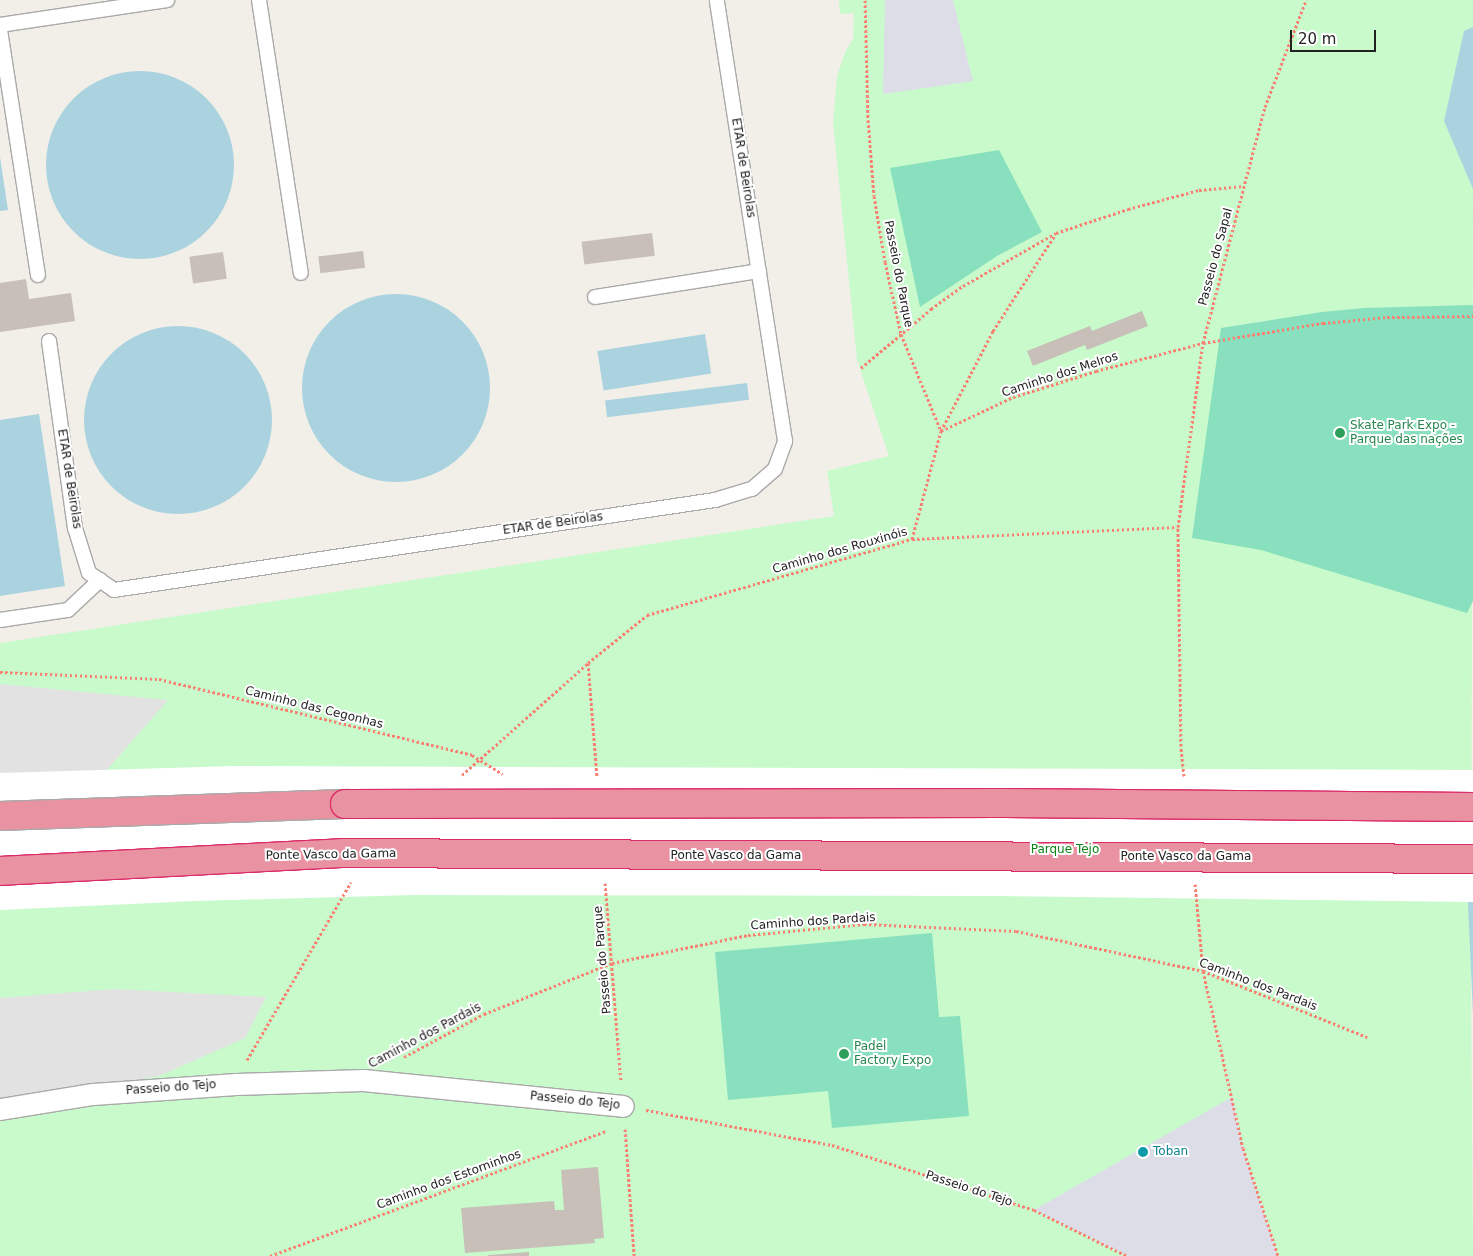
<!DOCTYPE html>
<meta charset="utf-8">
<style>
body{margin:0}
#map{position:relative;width:1473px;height:1256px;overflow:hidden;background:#f2efe9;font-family:"DejaVu Sans",sans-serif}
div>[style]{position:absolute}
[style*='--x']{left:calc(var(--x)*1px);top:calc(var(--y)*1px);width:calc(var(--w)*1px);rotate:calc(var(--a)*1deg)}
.park>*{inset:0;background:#c8facc}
.pitch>*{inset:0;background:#88e0be}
.parking>*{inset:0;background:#e2e2e2}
.plaza>*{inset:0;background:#dddde8}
.water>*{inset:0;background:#aad3df;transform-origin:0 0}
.round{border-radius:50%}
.pier>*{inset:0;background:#fff}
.building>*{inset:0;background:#c7bfb8;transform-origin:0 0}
.path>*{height:3px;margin-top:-1.5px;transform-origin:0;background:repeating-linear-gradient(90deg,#fa8072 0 2.5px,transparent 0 5px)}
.roads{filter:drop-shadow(1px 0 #a9a9a9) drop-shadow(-1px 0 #a9a9a9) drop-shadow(0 1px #a9a9a9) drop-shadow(0 -1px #a9a9a9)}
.service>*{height:14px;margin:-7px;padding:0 7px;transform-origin:7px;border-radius:7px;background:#fff}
.pedestrian>*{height:21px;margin:-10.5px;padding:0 10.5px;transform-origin:10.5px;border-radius:10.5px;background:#fff}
.motorway>*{height:28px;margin:-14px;padding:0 14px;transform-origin:14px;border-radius:14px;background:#e892a2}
.bridges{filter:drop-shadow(1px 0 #dc2a67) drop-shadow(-1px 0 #dc2a67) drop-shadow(0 1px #dc2a67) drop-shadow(0 -1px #dc2a67)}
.motorway-bridge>*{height:28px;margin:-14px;padding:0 14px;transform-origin:14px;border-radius:14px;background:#e892a2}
.dots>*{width:14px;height:14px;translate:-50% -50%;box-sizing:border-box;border:2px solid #fff;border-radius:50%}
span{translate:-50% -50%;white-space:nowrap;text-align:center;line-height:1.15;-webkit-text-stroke:4px #fff;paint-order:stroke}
.street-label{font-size:12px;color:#222}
.leisure-label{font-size:12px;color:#27864d}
.left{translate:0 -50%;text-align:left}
.park-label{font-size:12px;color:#0c8416}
.culture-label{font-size:12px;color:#0d838f}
.scale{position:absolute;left:1290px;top:30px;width:86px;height:22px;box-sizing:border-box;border:2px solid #222;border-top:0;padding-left:6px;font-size:15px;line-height:18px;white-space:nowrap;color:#222;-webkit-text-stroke:4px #fff;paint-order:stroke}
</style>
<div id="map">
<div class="park">
<i style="clip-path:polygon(839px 0,1473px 0,1473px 27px,1464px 32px,1444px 121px,1473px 189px,1471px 991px,1473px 1256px,0 1256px,0 643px,834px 516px,827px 471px,889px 456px,857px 360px,833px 123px,837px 76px,846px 50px,853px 39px,854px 13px,840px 14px)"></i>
</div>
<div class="pitch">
<i style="clip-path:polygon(999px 150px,1042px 232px,997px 256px,920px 307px,890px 168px)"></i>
<i style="clip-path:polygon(1473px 305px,1473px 601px,1467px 613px,1261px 550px,1192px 538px,1221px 328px,1322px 312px,1364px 308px)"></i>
<i style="clip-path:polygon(932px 933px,939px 1017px,960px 1016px,969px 1116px,832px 1128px,828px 1091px,728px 1100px,715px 952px)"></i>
</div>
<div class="parking">
<i style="clip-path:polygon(0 684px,168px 700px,106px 771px,0 782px)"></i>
<i style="clip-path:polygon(114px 989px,266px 997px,245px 1038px,159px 1076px,0 1103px,0 998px)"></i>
</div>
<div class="plaza">
<i style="clip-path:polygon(885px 0,953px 0,973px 81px,883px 94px)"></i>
<i style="clip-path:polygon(1232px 1097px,1243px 1148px,1278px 1256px,1127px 1256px,1034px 1210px)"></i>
</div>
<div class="water">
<i style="clip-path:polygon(1473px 27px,1473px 189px,1444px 121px,1464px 31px)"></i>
<i class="round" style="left:46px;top:71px;width:188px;height:188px"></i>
<i style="clip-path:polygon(0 157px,8px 210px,0 211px)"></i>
<i class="round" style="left:302px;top:294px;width:188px;height:188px"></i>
<i class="round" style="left:84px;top:326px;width:188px;height:188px"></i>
<i style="left:705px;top:334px;width:40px;height:109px;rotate:81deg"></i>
<i style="left:747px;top:383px;width:17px;height:143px;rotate:83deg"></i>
<i style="clip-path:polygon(39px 414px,65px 586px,0 596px,0 420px)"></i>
<i style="clip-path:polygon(1473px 888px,1473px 1015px,1468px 902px)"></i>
</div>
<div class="pier">
<i style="clip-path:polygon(234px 766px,1473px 770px,1473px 902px,994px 896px,415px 895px,196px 901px,0 910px,0 773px)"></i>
</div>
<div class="building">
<i style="left:652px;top:233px;width:23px;height:71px;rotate:83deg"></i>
<i style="left:363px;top:251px;width:17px;height:45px;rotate:83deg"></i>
<i style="left:223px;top:252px;width:27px;height:34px;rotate:82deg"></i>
<i style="clip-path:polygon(26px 279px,29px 299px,71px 293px,75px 321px,0 332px,0 283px)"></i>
<i style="clip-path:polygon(1142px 311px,1148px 326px,1087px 350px,1085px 345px,1033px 366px,1027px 351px,1090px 326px,1092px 331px)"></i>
<i style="clip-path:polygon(598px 1167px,604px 1238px,594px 1239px,595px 1243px,465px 1253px,461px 1208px,554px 1201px,555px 1210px,564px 1210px,561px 1170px)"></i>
<i style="clip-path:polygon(529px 1252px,529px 1256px,488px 1256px,488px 1255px)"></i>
</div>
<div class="path">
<i style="--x:865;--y:0;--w:120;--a:88.6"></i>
<i style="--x:868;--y:120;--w:76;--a:85.5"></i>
<i style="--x:874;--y:196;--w:67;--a:80.5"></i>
<i style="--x:885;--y:262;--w:74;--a:77.5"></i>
<i style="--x:901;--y:334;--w:105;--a:67.6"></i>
<i style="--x:861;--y:368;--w:92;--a:-40.1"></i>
<i style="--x:931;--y:309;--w:39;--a:-36"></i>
<i style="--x:963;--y:286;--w:107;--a:-29.7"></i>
<i style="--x:1056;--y:233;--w:76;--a:-18.4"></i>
<i style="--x:1128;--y:209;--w:73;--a:-15"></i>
<i style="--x:1199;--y:190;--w:45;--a:-5.1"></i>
<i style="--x:941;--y:431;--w:80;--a:-25.3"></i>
<i style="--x:1013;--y:397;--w:87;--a:-17.4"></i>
<i style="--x:1096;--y:371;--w:111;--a:-14.7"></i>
<i style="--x:1203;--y:343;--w:122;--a:-9.5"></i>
<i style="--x:1323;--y:323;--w:64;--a:-5.4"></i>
<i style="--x:1387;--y:317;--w:86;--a:-0.7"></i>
<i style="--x:912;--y:539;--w:112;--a:-75"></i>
<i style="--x:941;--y:431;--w:113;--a:-62.5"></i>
<i style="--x:993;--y:331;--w:114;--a:-57.1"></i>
<i style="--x:588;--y:663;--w:114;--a:85.5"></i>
<i style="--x:0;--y:672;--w:159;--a:2.5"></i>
<i style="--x:159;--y:679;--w:322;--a:13.6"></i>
<i style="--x:472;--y:755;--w:36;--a:32"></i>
<i style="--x:462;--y:775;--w:169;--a:-41.6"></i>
<i style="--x:588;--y:663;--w:76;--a:-39.1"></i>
<i style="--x:647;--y:615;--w:276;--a:-16"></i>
<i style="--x:912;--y:539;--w:266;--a:-2.6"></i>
<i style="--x:1184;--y:776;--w:30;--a:-96"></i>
<i style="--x:1181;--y:746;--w:219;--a:-90.8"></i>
<i style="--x:1178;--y:527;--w:186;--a:-82.3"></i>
<i style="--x:1203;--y:343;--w:244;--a:-75.3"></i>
<i style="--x:1265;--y:107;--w:115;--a:-69"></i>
<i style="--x:605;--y:883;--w:199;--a:85.4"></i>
<i style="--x:1195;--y:884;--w:87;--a:84.7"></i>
<i style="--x:1203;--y:971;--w:181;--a:77.3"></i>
<i style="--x:1243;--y:1148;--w:114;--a:72"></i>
<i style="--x:404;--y:1057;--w:91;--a:-28.3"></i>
<i style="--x:484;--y:1014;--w:138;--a:-21.7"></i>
<i style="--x:612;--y:963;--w:139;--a:-11.6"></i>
<i style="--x:748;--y:935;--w:117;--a:-5.4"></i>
<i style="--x:864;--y:924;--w:152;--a:2.6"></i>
<i style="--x:1016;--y:931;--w:191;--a:12.1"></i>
<i style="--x:1203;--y:971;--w:177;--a:21.9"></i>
<i style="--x:247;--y:1060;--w:206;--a:-59.7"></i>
<i style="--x:646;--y:1110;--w:189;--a:10.7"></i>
<i style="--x:832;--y:1145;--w:212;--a:17.8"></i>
<i style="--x:1034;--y:1210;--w:104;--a:26.3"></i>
<i style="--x:625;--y:1129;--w:127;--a:85.9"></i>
<i style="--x:270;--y:1256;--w:359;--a:-20.4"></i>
</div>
<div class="roads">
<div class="service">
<i style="--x:259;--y:0;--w:276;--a:81.3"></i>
<i style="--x:0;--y:25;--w:169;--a:-8.5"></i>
<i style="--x:0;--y:30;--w:248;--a:81.2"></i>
<i style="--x:595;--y:297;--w:166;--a:-9"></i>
<i style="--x:49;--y:341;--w:189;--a:82.1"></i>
<i style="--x:75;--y:528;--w:47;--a:72.7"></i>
<i style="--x:89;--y:573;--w:30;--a:34"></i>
<i style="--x:114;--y:590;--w:608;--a:-8.52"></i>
<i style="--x:715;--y:500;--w:39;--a:-17"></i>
<i style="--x:752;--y:489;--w:30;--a:-41"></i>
<i style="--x:775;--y:469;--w:30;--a:-70"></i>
<i style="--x:785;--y:441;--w:446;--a:-98.8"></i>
<i style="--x:0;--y:620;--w:69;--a:-8.4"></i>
<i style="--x:68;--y:610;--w:44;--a:-43.2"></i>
</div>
<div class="pedestrian">
<i style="--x:0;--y:1109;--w:94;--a:-9.2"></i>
<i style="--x:93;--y:1094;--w:143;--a:-4"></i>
<i style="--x:236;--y:1084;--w:127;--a:-1.8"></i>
<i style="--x:363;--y:1080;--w:261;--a:5.7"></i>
</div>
<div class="motorway">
<i style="--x:0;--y:816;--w:345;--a:-2"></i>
</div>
</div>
<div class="bridges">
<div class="motorway-bridge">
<i style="--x:345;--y:804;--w:660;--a:-0.09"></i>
<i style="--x:1005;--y:803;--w:468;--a:0.5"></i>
<i style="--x:0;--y:871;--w:342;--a:-3"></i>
<i style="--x:342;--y:853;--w:1131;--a:0.3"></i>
</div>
</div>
<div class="dots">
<i style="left:1340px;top:433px;background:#2e9e5b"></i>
<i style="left:844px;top:1054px;background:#2e9e5b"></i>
<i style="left:1143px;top:1152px;background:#0f9aa8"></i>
</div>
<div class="street-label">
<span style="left:743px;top:168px;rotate:81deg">ETAR de Beirolas</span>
<span style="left:1216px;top:257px;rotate:-75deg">Passeio do Sapal</span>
<span style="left:898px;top:274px;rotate:79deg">Passeio do Parque</span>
<span style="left:1060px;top:375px;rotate:-18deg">Caminho dos Melros</span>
<span style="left:69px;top:479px;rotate:81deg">ETAR de Beirolas</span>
<span style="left:553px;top:524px;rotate:-8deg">ETAR de Beirolas</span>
<span style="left:840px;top:551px;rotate:-16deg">Caminho dos Rouxinóis</span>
<span style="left:314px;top:708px;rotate:14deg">Caminho das Cegonhas</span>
<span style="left:331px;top:855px;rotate:-1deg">Ponte Vasco da Gama</span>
<span style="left:736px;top:856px">Ponte Vasco da Gama</span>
<span style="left:1186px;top:857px">Ponte Vasco da Gama</span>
<span style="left:813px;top:922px;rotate:-4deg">Caminho dos Pardais</span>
<span style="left:603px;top:960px;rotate:-95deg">Passeio do Parque</span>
<span style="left:1258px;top:985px;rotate:21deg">Caminho dos Pardais</span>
<span style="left:425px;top:1036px;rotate:-28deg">Caminho dos Pardais</span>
<span style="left:171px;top:1088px;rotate:-4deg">Passeio do Tejo</span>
<span style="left:575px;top:1101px;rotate:6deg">Passeio do Tejo</span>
<span style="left:449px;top:1180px;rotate:-20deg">Caminho dos Estorninhos</span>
<span style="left:969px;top:1189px;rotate:18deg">Passeio do Tejo</span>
</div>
<div class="leisure-label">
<span class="left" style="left:1350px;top:433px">Skate Park Expo -<br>Parque das nações</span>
<span class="left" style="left:854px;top:1054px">Padel<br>Factory Expo</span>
</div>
<div class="park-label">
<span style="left:1065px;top:850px">Parque Tejo</span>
</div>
<div class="culture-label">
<span class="left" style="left:1153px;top:1152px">Toban</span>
</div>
<div class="scale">20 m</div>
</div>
